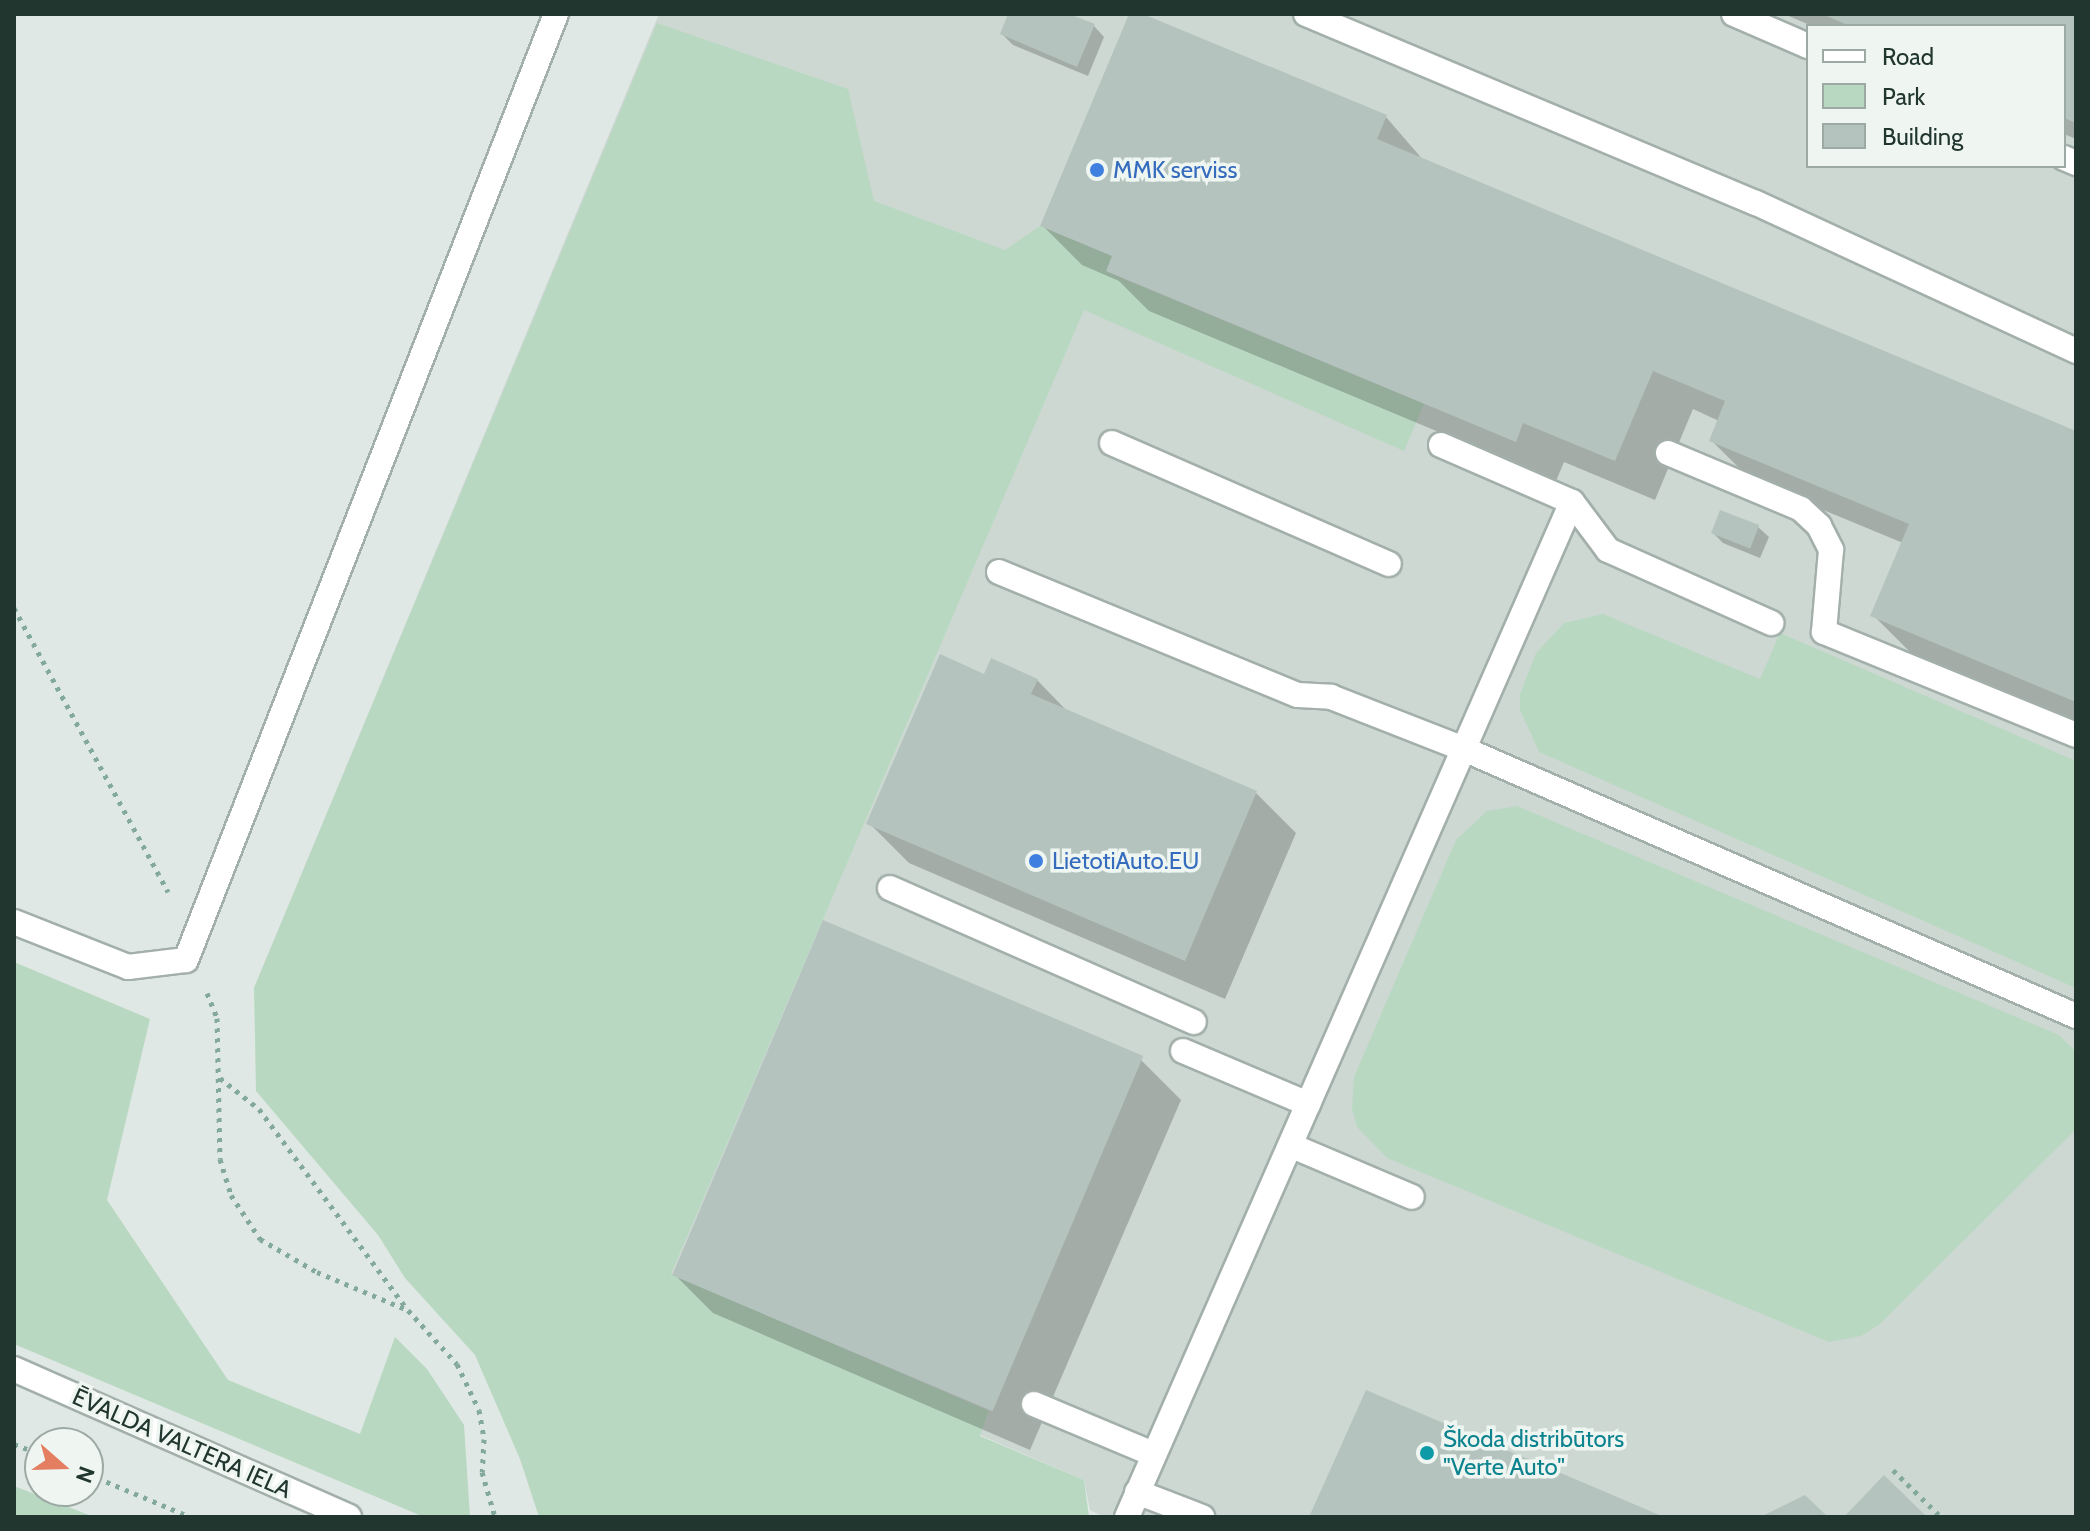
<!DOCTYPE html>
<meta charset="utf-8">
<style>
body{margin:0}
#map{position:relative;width:2090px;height:1531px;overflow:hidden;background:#dfe8e4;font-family:Cabin,sans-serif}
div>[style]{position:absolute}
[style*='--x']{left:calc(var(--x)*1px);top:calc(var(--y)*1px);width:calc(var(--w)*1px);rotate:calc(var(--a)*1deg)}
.built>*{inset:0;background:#cdd8d3}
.green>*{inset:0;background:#b9d8c1}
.shadow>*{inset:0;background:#0003}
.building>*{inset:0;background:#b4c3bd;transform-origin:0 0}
.path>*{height:5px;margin-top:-2.5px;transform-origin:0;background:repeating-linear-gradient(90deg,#82a99c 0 4px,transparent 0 10px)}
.roads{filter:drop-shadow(2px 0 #a3afaa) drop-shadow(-2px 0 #a3afaa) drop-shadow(0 2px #a3afaa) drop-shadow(0 -2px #a3afaa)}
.minor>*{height:24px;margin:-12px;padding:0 12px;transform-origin:12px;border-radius:12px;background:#fff}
.dots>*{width:22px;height:22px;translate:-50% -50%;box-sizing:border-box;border:4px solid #eff6f2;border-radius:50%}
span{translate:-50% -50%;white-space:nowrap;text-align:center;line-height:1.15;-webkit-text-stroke:7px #eff6f2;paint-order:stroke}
.shop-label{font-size:24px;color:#366cbe}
.left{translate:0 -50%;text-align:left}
.culture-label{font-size:24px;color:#0d838f}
.street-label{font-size:24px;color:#223630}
.frame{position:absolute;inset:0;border:16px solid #223630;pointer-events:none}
.legend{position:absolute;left:1806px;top:24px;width:260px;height:144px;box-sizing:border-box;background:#eff6f2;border:2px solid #9da9a4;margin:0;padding:10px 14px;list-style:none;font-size:24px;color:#223630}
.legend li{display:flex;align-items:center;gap:16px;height:40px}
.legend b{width:40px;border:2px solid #9da9a4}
.north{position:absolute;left:24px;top:1427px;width:80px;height:80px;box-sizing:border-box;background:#eff6f2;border:2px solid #9da9a4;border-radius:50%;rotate:110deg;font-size:22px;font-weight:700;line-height:32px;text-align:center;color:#223630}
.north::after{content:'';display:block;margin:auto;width:28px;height:36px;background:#e47e61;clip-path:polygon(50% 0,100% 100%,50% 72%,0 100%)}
</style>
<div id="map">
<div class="built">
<i style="clip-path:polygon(evenodd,659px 14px,2076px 14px,2076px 1517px,1104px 1517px,1090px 1510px,1084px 1480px,980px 1435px,989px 1412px,670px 1274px,254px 988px,659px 14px,1808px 26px,2064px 26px,2064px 166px,1808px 166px,1808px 26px)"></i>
</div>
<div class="green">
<i style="clip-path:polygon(657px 23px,848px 89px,874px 201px,1005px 250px,1040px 226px,1112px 256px,1107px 272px,1424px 404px,1404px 451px,1084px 310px,671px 1274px,989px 1411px,980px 1436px,1084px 1480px,1089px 1517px,539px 1517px,520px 1459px,475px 1355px,405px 1278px,378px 1235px,256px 1091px,254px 988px)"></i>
<i style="clip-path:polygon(1603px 614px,1760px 679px,1780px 633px,2076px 761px,2076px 988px,1539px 752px,1520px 710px,1520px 694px,1536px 653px,1564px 623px)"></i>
<i style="clip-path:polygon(1517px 806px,2059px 1035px,2076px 1052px,2076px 1129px,1880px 1324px,1861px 1336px,1829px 1342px,1387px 1158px,1357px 1127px,1352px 1109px,1354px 1077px,1456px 840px,1487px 811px)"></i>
<i style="clip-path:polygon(14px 962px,150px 1019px,107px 1200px,228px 1380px,360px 1434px,395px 1337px,427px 1369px,464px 1425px,470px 1517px,424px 1517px,14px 1344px)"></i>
<i style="clip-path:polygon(14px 1486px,94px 1517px,14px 1517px)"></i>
</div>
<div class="shadow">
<i style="clip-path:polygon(1010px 14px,1064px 14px,1094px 26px,1104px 37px,1088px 76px,1013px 45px,1002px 34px)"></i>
<i style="clip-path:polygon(1131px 14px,1386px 117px,1424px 161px,2076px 433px,2076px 724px,1913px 655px,1873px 615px,1903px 543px,1751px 480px,1711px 440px,1719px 421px,1693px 409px,1655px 500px,1564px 462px,1556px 481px,1149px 311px,1119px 281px,1082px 265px,1042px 225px)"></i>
<i style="clip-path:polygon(1784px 14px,2076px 14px,2076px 139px,2064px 134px,2064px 26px,1812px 26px)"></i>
<i style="clip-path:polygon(1758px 527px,1769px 537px,1760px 558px,1723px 543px,1713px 533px)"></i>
<i style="clip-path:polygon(985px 676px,1037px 680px,1069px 713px,1256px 793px,1296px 833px,1225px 999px,909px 863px,869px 823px)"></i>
<i style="clip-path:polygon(1141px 1060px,1181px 1100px,1030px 1450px,713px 1313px,673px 1273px)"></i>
</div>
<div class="building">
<i style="clip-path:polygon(1008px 14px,1069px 14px,1095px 24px,1077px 67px,1000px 34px)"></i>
<i style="clip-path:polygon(1129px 14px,1143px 14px,1387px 115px,1377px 139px,2076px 431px,2076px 702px,1870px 616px,1909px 524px,1709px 441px,1725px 401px,1653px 371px,1615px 461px,1523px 423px,1516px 442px,1106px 271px,1112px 256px,1040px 226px)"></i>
<i style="clip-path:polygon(1822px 14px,2076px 14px,2076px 123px,2064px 118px,2064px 26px,1850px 26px)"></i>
<i style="left:1720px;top:510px;width:42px;height:25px;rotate:21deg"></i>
<i style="clip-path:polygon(940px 654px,984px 674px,991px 658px,1038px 679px,1031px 694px,1257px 791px,1185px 961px,866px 824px)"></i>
<i style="left:823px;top:920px;width:348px;height:386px;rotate:23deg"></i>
<i style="clip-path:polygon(1366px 1390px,1664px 1517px,1309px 1517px)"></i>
<i style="clip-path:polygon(1884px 1475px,1927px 1517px,1844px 1517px)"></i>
<i style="clip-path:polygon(1805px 1495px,1828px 1517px,1760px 1517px)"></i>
</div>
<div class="path">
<i style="--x:14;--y:608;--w:323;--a:61.5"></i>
<i style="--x:207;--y:993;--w:27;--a:68"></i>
<i style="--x:217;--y:1018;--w:141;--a:88.8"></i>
<i style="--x:220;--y:1159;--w:38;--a:73"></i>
<i style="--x:231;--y:1195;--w:53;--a:56.6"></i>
<i style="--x:260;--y:1239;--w:66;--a:30.1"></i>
<i style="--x:317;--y:1272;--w:99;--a:22.7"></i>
<i style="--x:408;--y:1310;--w:73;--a:47.8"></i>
<i style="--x:457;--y:1364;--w:51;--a:64.4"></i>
<i style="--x:479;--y:1410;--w:29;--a:80"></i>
<i style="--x:484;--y:1439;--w:33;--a:93"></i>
<i style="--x:482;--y:1472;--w:47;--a:73.9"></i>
<i style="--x:220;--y:1078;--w:50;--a:38.5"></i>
<i style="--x:259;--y:1109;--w:249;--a:53.5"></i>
<i style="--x:14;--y:1444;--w:28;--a:21"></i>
<i style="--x:1893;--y:1470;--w:67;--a:44.4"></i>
<i style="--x:88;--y:1474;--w:112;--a:22.7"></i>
</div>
<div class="roads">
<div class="minor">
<i style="--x:1306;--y:14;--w:488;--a:22.8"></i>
<i style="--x:1756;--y:203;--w:353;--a:24.8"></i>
<i style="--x:1734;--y:14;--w:81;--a:23.4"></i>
<i style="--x:2064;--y:158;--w:13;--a:23"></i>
<i style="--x:1112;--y:443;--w:302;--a:23.6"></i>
<i style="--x:1441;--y:445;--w:143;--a:23.5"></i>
<i style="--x:1572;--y:502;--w:60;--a:53.1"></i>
<i style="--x:1608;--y:550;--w:179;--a:24.1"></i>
<i style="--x:1668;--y:453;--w:144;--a:22.8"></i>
<i style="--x:1801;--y:509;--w:25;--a:43"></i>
<i style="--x:1819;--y:526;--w:27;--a:63"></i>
<i style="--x:1831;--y:550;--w:82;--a:94.9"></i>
<i style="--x:1824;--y:632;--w:272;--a:22.2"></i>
<i style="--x:999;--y:572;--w:323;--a:22.4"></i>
<i style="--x:1298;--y:695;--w:33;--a:3"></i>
<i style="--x:1331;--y:697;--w:145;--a:21.4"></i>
<i style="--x:1466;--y:750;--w:665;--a:23.56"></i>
<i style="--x:890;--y:888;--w:332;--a:23.8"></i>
<i style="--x:14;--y:922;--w:123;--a:21.5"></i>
<i style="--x:128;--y:967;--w:58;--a:-6.9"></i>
<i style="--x:186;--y:960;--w:1016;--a:-68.64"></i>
<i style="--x:1183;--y:1051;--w:136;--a:23"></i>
<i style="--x:1292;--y:1146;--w:130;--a:23"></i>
<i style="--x:14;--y:1369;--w:366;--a:23.8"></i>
<i style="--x:1034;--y:1404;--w:129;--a:22.8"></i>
<i style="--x:1137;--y:1492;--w:70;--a:21"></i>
<i style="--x:1127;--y:1517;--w:1108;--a:-66.33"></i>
</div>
</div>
<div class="dots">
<i style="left:1097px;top:170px;background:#3f7fe0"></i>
<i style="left:1036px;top:861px;background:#3f7fe0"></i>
<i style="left:1427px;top:1453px;background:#0f9aa8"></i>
</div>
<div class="shop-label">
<span class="left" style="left:1113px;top:170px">MMK serviss</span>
<span class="left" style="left:1052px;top:861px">LietotiAuto.EU</span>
</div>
<div class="culture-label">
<span class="left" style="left:1443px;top:1453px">Škoda distribūtors<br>"Verte Auto"</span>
</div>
<div class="street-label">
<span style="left:182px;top:1443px;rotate:24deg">ĒVALDA VALTERA IELA</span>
</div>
<div class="frame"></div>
<ul class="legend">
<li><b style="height:10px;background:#fff"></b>Road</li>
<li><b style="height:22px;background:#b9d8c1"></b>Park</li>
<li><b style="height:22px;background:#b4c3bd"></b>Building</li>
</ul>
<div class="north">N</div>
</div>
